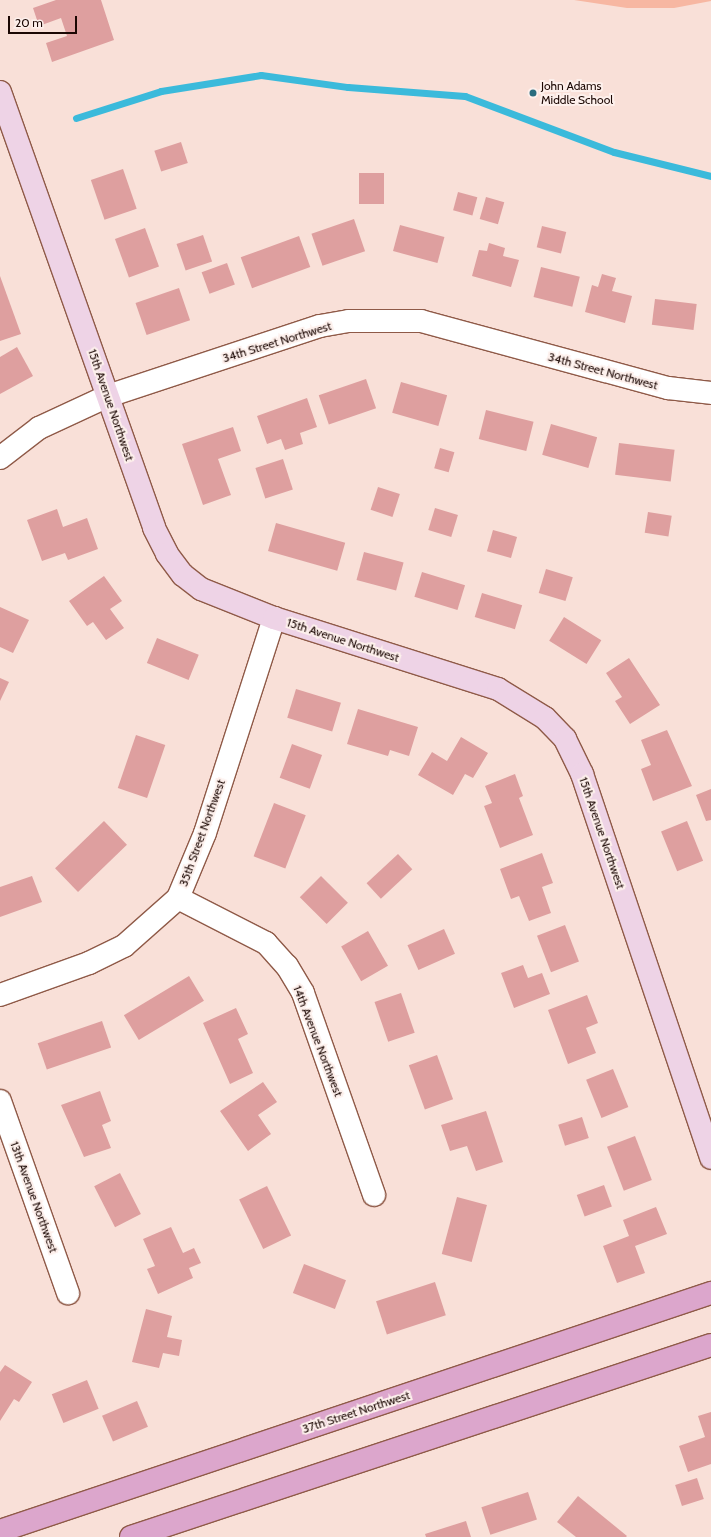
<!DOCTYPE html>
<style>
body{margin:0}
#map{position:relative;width:711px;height:1537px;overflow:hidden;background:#f9e0d8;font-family:Cabin,sans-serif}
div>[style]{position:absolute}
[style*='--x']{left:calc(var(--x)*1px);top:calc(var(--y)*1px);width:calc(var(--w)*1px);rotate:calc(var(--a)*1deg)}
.green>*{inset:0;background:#f7b7a2}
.stream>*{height:7px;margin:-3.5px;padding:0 3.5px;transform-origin:3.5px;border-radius:3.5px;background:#3bbadb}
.building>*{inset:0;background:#de9f9f;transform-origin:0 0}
.roads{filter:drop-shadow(1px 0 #8f5a48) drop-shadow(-1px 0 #8f5a48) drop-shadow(0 1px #8f5a48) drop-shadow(0 -1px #8f5a48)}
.street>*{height:22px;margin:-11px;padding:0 11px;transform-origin:11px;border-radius:11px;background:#fff}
.secondary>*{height:22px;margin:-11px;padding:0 11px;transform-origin:11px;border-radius:11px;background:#eed3e6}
.primary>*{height:22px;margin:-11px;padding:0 11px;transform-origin:11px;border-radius:11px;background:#dca6cc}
.dots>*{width:11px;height:11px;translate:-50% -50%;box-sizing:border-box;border:2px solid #fdf0ec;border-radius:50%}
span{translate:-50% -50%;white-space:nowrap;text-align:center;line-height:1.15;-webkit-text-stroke:4px #fdf0ec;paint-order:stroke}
.poi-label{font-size:12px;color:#1b0703}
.left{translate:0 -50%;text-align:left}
.street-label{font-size:12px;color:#1b0703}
.scale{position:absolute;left:8px;top:16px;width:69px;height:18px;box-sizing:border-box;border:2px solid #1b0703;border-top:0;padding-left:5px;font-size:12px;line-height:14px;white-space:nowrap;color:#1b0703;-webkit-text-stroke:3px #fdf0ec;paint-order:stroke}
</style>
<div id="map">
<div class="green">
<i style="clip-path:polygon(574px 0,711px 0,711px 1px,674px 8px,627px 8px)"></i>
</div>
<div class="stream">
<i style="--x:76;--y:118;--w:89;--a:-17.6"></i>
<i style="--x:161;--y:91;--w:101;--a:-9.1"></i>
<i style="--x:261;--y:75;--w:88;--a:7.9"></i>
<i style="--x:348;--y:87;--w:117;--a:4.4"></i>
<i style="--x:465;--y:96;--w:159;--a:20.6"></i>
<i style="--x:614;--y:152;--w:100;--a:13.9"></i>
</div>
<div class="building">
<i style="clip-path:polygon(56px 0,101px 0,114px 40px,52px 62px,46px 43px,67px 36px,61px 18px,39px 26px,33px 8px)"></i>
<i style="left:181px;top:142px;width:22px;height:28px;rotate:72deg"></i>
<i style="left:123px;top:169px;width:42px;height:34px;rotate:71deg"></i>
<i style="left:359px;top:173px;width:25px;height:31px"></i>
<i style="left:458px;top:192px;width:20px;height:19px;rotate:15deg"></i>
<i style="left:486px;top:197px;width:19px;height:23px;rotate:16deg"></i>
<i style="left:354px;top:219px;width:34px;height:45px;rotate:71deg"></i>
<i style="left:400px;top:225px;width:46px;height:27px;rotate:15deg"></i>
<i style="left:542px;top:226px;width:25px;height:22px;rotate:14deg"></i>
<i style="left:145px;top:228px;width:41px;height:32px;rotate:70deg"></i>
<i style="left:203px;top:235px;width:28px;height:28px;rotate:71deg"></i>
<i style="left:299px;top:236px;width:33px;height:62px;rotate:70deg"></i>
<i style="clip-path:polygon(489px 243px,505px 248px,503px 256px,519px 260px,511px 287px,472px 276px,479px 250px,487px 251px)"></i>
<i style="left:227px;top:263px;width:23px;height:27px;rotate:70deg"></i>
<i style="left:541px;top:267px;width:40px;height:31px;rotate:14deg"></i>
<i style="clip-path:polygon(602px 274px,616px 278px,612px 291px,632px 296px,625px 323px,585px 312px,592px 285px,598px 287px)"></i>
<i style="clip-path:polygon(0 276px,21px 334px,0 341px)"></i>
<i style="left:179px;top:288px;width:34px;height:46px;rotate:71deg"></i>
<i style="left:655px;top:299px;width:42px;height:26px;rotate:7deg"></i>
<i style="clip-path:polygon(17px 347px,33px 376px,0 394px,0 357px)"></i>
<i style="left:366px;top:379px;width:31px;height:50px;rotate:71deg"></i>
<i style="left:401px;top:382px;width:48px;height:32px;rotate:16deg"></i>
<i style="clip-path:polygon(307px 398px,317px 427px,300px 433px,303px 444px,285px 450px,281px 439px,267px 444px,257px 416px)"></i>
<i style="left:486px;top:410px;width:49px;height:30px;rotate:14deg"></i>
<i style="left:551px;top:424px;width:48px;height:32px;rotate:16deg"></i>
<i style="clip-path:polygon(233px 427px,241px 451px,218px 459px,231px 495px,203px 505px,182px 444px)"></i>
<i style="left:619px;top:443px;width:56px;height:32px;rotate:7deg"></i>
<i style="left:440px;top:448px;width:15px;height:21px;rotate:16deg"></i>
<i style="left:283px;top:459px;width:32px;height:29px;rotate:72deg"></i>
<i style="left:378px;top:487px;width:23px;height:24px;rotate:18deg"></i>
<i style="left:435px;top:508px;width:24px;height:23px;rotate:17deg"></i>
<i style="clip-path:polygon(57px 509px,63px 527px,87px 518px,98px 549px,68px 560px,65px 553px,42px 561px,27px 520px)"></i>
<i style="left:648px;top:512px;width:24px;height:21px;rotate:9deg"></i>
<i style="left:276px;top:523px;width:72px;height:29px;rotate:16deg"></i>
<i style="left:493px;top:530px;width:25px;height:22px;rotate:16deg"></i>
<i style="left:364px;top:552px;width:41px;height:29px;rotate:15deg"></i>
<i style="left:546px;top:569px;width:28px;height:25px;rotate:17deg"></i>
<i style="left:422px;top:572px;width:45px;height:26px;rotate:17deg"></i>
<i style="clip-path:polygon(104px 576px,122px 601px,110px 609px,124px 628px,106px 640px,93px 622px,87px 626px,69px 601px)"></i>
<i style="left:482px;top:593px;width:42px;height:25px;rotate:17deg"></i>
<i style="clip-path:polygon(0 607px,29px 620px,13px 653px,0 647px)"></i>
<i style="left:564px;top:617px;width:44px;height:28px;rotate:32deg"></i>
<i style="left:157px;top:638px;width:45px;height:27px;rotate:22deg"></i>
<i style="clip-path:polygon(629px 658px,660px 705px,630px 724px,615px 701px,622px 697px,606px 673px)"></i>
<i style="clip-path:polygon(0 678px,9px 682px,0 701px)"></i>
<i style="left:296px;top:689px;width:47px;height:30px;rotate:17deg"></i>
<i style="clip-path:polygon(358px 709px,418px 727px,409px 756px,390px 750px,388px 756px,347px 744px)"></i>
<i style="clip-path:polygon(667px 730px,692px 786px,653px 801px,641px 769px,651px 765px,641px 740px)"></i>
<i style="left:136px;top:735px;width:31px;height:56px;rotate:19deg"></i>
<i style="clip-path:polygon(461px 737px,488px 753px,473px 778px,465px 774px,453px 795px,418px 775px,432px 752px,447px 761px)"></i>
<i style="left:292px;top:744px;width:32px;height:36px;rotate:20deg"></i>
<i style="clip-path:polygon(515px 774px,523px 796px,519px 798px,533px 835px,500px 848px,484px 806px,492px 803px,485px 786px)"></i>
<i style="clip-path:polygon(711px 789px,711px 820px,706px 821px,696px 795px)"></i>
<i style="left:274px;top:803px;width:34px;height:57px;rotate:21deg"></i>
<i style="left:104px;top:821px;width:33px;height:68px;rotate:46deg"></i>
<i style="left:687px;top:821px;width:43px;height:28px;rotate:68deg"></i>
<i style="clip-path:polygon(542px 853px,553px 883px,542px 887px,551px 913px,529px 921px,519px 896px,511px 899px,500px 869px)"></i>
<i style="left:398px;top:854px;width:21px;height:43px;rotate:47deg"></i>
<i style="clip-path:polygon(32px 876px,42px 902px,0 917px,0 887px)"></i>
<i style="left:321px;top:876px;width:38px;height:30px;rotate:45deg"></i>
<i style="left:565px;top:925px;width:39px;height:30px;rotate:69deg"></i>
<i style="left:444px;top:929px;width:27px;height:40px;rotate:66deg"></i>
<i style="left:368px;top:931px;width:40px;height:31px;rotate:60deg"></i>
<i style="clip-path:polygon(523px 965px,528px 978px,542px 973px,550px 994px,514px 1008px,501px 973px)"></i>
<i style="left:189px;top:976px;width:29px;height:76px;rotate:59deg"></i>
<i style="left:401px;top:993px;width:42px;height:28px;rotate:71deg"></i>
<i style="clip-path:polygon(587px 995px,598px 1023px,586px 1028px,596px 1053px,568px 1064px,548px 1010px)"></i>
<i style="clip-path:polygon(236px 1008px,248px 1034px,238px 1039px,253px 1073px,230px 1084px,203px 1023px)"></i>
<i style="left:102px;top:1021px;width:28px;height:68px;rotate:71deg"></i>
<i style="left:437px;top:1055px;width:47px;height:30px;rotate:70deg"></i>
<i style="left:613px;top:1069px;width:41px;height:29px;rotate:68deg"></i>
<i style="clip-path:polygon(263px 1082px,277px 1102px,258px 1115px,271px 1134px,248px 1151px,220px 1111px)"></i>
<i style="clip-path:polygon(100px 1091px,111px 1121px,102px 1125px,111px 1148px,84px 1157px,61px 1105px)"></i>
<i style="clip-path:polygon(486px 1111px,503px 1162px,476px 1171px,467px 1146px,450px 1151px,441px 1125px)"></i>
<i style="left:582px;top:1117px;width:22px;height:25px;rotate:72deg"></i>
<i style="left:635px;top:1136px;width:47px;height:30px;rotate:69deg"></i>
<i style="left:120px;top:1173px;width:46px;height:29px;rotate:63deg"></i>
<i style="left:604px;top:1185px;width:23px;height:29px;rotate:70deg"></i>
<i style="left:267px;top:1186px;width:55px;height:31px;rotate:64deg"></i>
<i style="left:457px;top:1197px;width:31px;height:59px;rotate:15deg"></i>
<i style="clip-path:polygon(656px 1207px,667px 1234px,635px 1246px,645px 1273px,617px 1283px,603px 1246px,629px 1236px,623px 1220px)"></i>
<i style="clip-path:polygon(171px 1227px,183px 1253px,194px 1248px,201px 1263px,189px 1268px,193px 1278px,158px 1294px,147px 1269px,155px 1266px,143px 1239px)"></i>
<i style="left:304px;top:1264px;width:45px;height:31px;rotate:21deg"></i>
<i style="left:435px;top:1282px;width:35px;height:62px;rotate:72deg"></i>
<i style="clip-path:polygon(146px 1309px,172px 1316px,167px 1337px,182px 1340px,179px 1356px,163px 1353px,159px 1368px,132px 1362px)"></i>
<i style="clip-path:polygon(5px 1365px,32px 1382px,19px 1402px,14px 1399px,0 1421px,0 1372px)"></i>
<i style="left:87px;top:1380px;width:31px;height:38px;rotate:68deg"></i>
<i style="left:137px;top:1401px;width:28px;height:38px;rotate:67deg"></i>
<i style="clip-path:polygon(711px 1412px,711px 1464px,688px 1472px,679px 1446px,705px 1437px,698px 1416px)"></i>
<i style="left:697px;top:1478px;width:22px;height:23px;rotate:72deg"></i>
<i style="left:528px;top:1492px;width:29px;height:49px;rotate:72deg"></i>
<i style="clip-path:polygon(578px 1496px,627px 1536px,626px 1537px,576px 1537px,557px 1522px)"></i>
<i style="clip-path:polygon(466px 1521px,471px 1537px,426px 1537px,425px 1534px)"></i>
</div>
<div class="roads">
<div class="street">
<i style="--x:0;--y:458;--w:49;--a:-37.6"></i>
<i style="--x:39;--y:428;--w:76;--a:-24.9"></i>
<i style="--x:108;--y:396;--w:223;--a:-18.3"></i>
<i style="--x:320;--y:326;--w:29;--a:-10"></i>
<i style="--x:349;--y:321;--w:72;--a:0"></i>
<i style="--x:421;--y:321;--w:256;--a:15.2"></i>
<i style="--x:668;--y:388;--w:43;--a:6.6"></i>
<i style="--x:178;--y:898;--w:99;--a:27.1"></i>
<i style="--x:266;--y:943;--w:31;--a:48"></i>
<i style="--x:287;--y:966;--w:31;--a:59"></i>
<i style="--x:303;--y:993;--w:214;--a:70.6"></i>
<i style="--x:0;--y:995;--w:95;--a:-19.8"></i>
<i style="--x:89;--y:963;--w:39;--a:-26"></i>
<i style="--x:124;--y:946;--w:72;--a:-41.6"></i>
<i style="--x:178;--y:898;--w:70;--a:-67.4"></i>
<i style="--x:205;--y:833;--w:226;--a:-72.2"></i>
<i style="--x:0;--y:1101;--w:204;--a:70.5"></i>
</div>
<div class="secondary">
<i style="--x:0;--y:92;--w:462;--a:70.5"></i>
<i style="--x:154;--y:528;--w:29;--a:63"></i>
<i style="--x:167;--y:554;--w:26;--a:53"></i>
<i style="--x:183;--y:575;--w:23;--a:38"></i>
<i style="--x:201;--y:589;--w:79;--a:21.7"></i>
<i style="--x:274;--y:618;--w:235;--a:17.6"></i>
<i style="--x:498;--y:689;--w:55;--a:31.7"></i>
<i style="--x:545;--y:718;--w:29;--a:46"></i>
<i style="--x:565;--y:739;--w:39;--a:64"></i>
<i style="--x:582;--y:774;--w:405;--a:71.4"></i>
</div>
<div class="primary">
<i style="--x:0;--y:1531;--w:750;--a:-18.51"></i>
<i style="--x:131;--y:1537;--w:611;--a:-18.32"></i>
</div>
</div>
<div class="dots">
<i style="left:533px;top:93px;background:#296c7e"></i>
</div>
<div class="poi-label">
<span class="left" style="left:541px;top:93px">John Adams<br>Middle School</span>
</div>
<div class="street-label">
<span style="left:277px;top:342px;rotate:-17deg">34th Street Northwest</span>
<span style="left:603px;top:371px;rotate:15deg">34th Street Northwest</span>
<span style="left:111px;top:405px;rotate:71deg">15th Avenue Northwest</span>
<span style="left:343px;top:640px;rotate:18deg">15th Avenue Northwest</span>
<span style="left:202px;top:833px;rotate:-70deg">35th Street Northwest</span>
<span style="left:602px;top:833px;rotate:71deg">15th Avenue Northwest</span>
<span style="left:318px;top:1041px;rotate:69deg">14th Avenue Northwest</span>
<span style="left:34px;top:1197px;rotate:70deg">13th Avenue Northwest</span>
<span style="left:356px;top:1412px;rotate:-18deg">37th Street Northwest</span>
</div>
<div class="scale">20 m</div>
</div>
